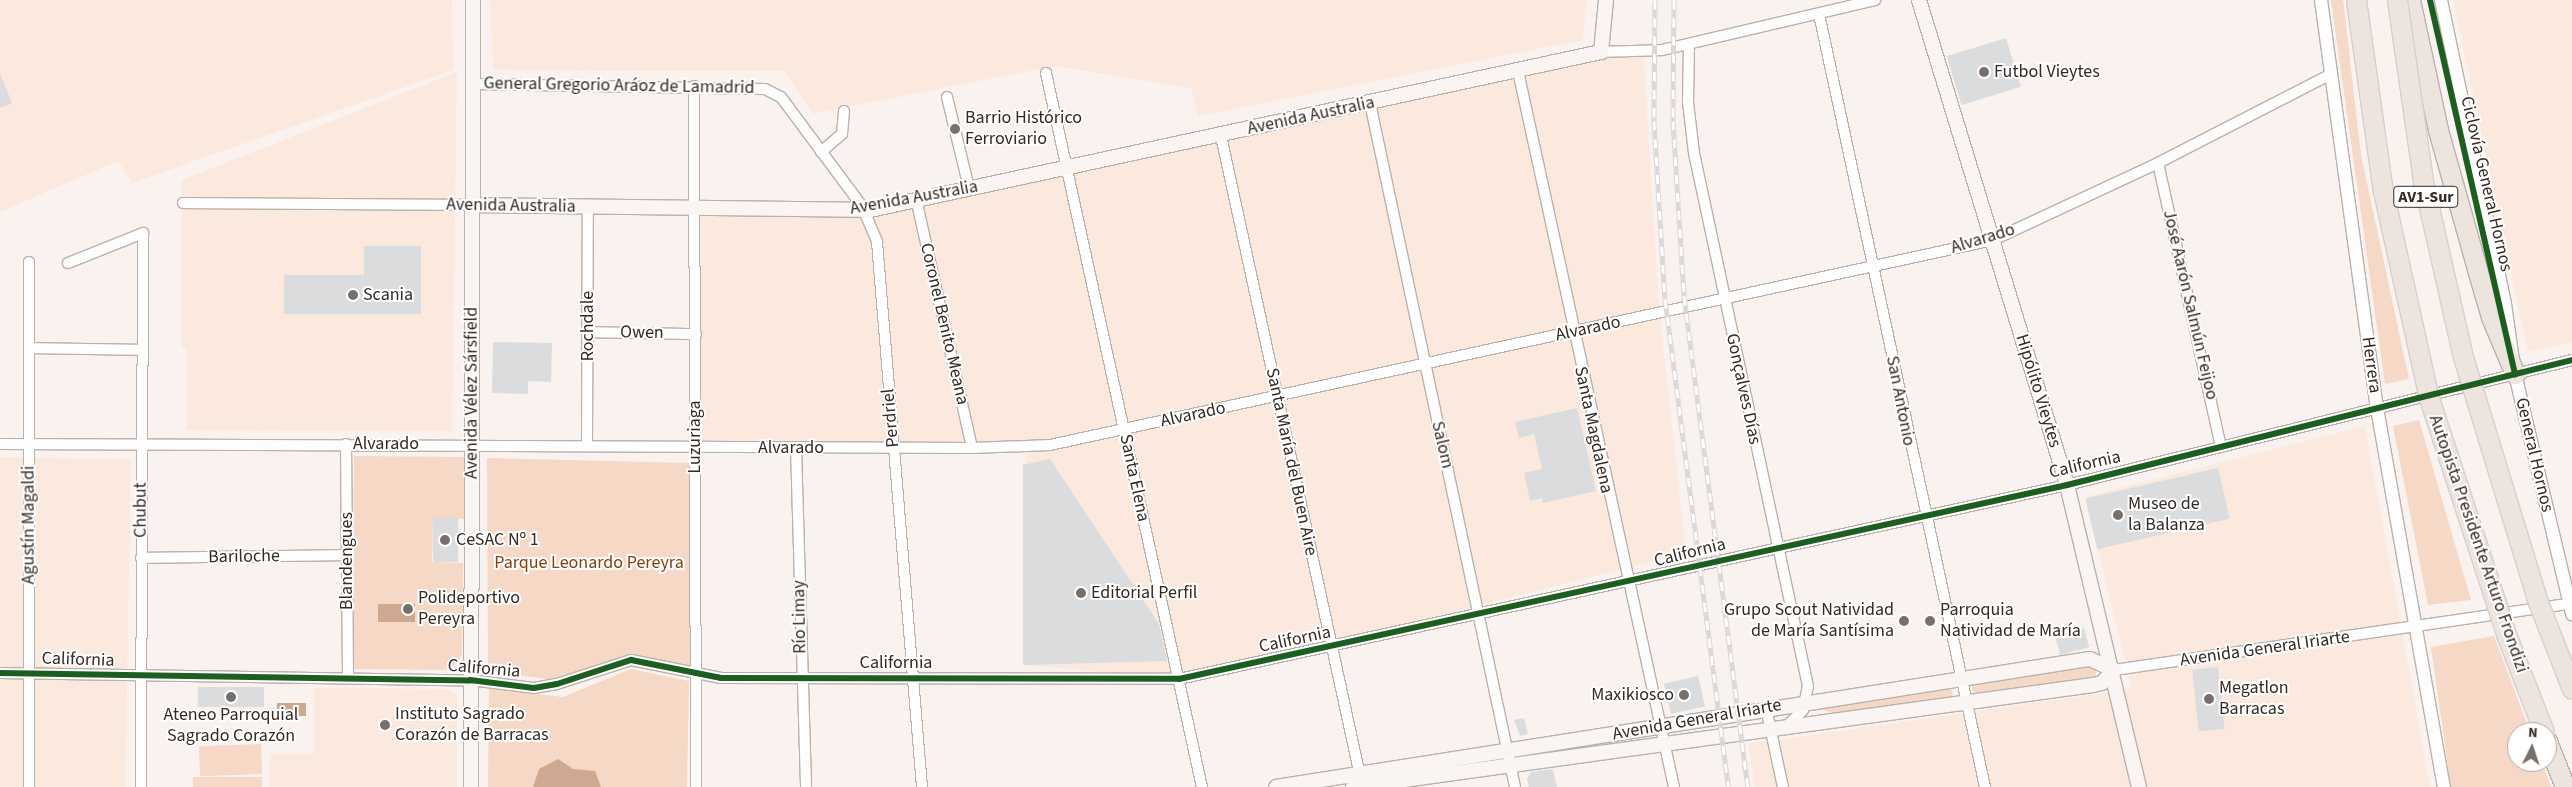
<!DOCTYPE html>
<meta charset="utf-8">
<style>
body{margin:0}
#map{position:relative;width:2572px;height:787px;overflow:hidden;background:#f9f2ef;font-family:"Source Sans 3",sans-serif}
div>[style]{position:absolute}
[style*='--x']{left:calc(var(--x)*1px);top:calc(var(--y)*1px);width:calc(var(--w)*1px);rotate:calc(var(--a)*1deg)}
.built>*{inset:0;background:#fce9de;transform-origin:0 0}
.green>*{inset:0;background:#f6d8c6;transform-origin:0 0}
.water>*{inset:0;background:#cea891;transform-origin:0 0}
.building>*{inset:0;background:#dadcde;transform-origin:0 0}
.roads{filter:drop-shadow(1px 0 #b9b1ac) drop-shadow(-1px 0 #b9b1ac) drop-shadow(0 1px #b9b1ac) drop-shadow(0 -1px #b9b1ac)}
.minor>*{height:10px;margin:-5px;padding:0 5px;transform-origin:5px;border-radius:5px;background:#fefdfd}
.tertiary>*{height:12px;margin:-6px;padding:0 6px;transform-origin:6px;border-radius:6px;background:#fefdfd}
.secondary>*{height:14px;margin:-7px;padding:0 7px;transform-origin:7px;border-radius:7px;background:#faf5f3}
.motorway>*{height:19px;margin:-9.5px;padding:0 9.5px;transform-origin:9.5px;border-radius:9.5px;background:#eee4de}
.rail>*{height:5px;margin-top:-2.5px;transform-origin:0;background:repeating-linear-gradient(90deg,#fff 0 9px,#dad8d7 0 18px);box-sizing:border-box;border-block:1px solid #dad8d7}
.bridges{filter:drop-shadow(1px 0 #d4cfcd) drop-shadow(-1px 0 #d4cfcd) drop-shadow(0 1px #d4cfcd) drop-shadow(0 -1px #d4cfcd)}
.motorway-bridge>*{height:19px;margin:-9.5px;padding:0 9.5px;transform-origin:9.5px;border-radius:9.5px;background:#eee4de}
.cycleway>*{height:6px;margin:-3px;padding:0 3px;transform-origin:3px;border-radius:3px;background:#1b5e20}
.dots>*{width:14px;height:14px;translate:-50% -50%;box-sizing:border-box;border:2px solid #fff;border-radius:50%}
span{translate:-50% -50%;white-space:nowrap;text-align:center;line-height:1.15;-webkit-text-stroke:4px #fff;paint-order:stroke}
.shield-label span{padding:1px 4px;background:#fff;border:1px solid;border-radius:4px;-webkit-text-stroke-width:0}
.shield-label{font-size:16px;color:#342923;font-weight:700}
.poi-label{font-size:18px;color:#342923}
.left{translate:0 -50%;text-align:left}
.right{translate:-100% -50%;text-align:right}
.street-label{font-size:18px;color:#342923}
.park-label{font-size:18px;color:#82410f}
.north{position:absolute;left:2507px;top:722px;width:50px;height:50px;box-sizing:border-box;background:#fff;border:1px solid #aea9a7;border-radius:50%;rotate:4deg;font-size:14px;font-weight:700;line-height:20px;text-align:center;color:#342923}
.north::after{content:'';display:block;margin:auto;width:18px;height:22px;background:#796f6a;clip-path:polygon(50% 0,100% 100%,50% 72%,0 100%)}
</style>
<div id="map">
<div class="built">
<i style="clip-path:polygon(0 0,452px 0,453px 70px,132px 183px,118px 161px,0 212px)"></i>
<i style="clip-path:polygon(490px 0,1587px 0,1583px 40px,1198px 116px,1191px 88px,1055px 66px,813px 114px,784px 71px,493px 70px)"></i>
<i style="clip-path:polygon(2453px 0,2572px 0,2572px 342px,2528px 352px)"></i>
<i style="clip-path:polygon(1643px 47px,1659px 309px,1686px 553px,1188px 679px,1023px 665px,1026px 446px,695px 446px,697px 216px,880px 208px)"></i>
<i style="clip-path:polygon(457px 72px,452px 431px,187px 430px,187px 348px,182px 347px,182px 180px)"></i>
<i style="clip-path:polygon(2365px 426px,2430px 787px,1755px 787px,1748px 744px,2132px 689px,2085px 497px)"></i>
<i style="left:0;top:457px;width:131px;height:330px;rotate:1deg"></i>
<i style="clip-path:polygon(314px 688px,447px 689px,457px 696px,457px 787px,270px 787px,270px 754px,314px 754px)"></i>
</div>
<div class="green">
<i style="clip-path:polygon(2331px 0,2343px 0,2361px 155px,2409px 379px,2385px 384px)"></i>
<i style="clip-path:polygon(2419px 420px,2471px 600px,2428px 605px,2393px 426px)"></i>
<i style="clip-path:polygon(354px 456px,465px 457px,464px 519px,433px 518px,432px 562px,463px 563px,462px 655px,450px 670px,353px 669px)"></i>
<i style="clip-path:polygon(487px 458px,690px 463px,691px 668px,632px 654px,561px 681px,488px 671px)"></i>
<i style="clip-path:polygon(2494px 636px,2530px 732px,2517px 732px,2517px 762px,2542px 762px,2551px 787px,2451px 787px,2431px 647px)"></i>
<i style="clip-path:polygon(2085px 663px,2096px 668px,2096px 678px,1975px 696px,1972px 689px,1974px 683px)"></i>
<i style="clip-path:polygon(631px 669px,689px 681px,687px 787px,488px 787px,489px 689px,563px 697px)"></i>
<i style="clip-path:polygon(1951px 686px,1953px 697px,1948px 699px,1837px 715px,1822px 709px,1823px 705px)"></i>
<i style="left:261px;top:744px;width:30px;height:62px;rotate:88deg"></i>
<i style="left:262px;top:777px;width:10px;height:69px;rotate:90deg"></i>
</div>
<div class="water">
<i style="left:378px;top:604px;width:37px;height:18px"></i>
<i style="left:306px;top:703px;width:13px;height:29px;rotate:90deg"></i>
<i style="clip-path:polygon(558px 759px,573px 769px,595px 771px,601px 787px,533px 787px,539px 769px)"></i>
</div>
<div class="building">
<i style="left:2006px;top:38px;width:51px;height:62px;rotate:73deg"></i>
<i style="clip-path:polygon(0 73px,12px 103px,0 108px)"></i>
<i style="clip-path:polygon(364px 246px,421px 246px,421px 314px,284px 314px,284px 275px,364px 275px)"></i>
<i style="clip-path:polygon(493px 342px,552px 343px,551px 382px,528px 381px,528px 394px,492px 393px)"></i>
<i style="clip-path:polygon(1577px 408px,1596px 491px,1543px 503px,1542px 498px,1530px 501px,1524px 473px,1542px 469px,1534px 434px,1519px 438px,1515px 422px)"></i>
<i style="clip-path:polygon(1050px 459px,1159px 624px,1167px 661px,1023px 665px,1023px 465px)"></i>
<i style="left:2218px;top:468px;width:52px;height:136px;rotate:77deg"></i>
<i style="left:433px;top:518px;width:25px;height:44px"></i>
<i style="left:2084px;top:628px;width:20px;height:30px;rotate:75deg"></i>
<i style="left:2218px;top:667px;width:62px;height:26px;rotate:84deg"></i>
<i style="left:1698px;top:676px;width:31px;height:35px;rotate:77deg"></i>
<i style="left:198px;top:687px;width:66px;height:20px"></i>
<i style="clip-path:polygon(1524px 718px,1528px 734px,1520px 736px,1514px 720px)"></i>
<i style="clip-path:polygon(1553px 769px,1557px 787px,1529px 787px,1527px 779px,1531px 772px)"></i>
</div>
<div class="roads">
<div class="minor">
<i style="--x:1819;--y:14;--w:791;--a:77.88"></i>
<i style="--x:1689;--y:44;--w:58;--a:91"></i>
<i style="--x:1688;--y:102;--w:51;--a:83.3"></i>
<i style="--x:1694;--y:153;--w:545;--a:77.93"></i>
<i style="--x:1808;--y:686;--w:25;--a:102"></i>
<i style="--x:1803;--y:710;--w:21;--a:135"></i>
<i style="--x:1601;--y:52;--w:61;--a:-1.9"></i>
<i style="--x:1662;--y:50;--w:219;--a:-13.2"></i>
<i style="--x:1518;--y:71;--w:733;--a:77.71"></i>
<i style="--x:1046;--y:73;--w:731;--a:77.68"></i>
<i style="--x:473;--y:84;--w:292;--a:1"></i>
<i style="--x:765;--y:89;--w:18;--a:27"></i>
<i style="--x:781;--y:97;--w:136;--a:53.4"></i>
<i style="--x:862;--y:206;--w:39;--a:67"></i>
<i style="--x:877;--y:242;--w:547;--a:85.28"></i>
<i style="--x:694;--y:86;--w:701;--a:89.84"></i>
<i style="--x:947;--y:97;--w:94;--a:76.4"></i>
<i style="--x:1370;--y:103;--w:699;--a:78.03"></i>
<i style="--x:1221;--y:136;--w:659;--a:77.74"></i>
<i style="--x:821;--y:152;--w:28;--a:-41"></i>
<i style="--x:842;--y:134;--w:23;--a:-85"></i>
<i style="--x:2158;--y:163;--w:291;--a:77.5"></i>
<i style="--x:916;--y:199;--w:255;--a:77.3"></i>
<i style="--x:183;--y:203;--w:290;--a:0.4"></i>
<i style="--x:68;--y:263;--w:81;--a:-21.8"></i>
<i style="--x:143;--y:233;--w:554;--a:90.21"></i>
<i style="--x:587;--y:332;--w:109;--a:1.1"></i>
<i style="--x:31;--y:348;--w:112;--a:1"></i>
<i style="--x:0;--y:444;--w:972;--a:0.24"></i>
<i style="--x:972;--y:448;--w:78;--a:-2.2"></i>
<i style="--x:1050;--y:445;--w:965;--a:-12.26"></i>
<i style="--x:1993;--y:240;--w:182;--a:-25"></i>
<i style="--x:2158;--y:163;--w:195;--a:-27.2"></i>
<i style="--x:346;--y:444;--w:233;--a:89.5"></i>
<i style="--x:587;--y:446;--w:239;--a:-89.8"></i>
<i style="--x:796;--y:448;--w:339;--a:88.3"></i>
<i style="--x:141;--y:558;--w:206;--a:-0.8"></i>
<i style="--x:2114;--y:670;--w:463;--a:-8.3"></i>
<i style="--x:0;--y:673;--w:470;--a:0.9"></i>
<i style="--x:470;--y:680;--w:64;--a:7.1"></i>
<i style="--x:534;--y:688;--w:23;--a:-10"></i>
<i style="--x:557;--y:684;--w:78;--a:-18"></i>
<i style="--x:631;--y:660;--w:92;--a:11.3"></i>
<i style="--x:721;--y:678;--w:458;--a:0.1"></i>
<i style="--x:1179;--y:679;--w:909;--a:-12.32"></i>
<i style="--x:2067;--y:485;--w:520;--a:-13.9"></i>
<i style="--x:1766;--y:708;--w:81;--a:77.9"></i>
<i style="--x:29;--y:787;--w:525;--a:-90"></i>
</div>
<div class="tertiary">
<i style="--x:2321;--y:0;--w:412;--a:82.2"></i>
<i style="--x:2377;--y:408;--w:385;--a:80"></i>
<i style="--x:2441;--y:0;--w:311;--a:78.1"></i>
<i style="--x:2505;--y:304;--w:71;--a:81.9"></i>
<i style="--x:2515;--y:374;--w:247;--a:76.6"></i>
</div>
<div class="secondary">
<i style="--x:1919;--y:0;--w:507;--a:73.03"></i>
<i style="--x:2067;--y:485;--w:310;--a:76.6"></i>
<i style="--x:473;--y:205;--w:397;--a:0.7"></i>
<i style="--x:870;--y:210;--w:748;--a:-12.2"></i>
<i style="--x:1601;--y:52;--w:52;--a:-84.5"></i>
<i style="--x:471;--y:787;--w:787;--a:-89.85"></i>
<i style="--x:1276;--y:787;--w:824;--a:-8.94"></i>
<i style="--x:2090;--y:659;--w:26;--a:25"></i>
<i style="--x:1353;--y:787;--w:747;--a:-7.85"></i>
<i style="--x:2093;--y:685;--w:9;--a:-13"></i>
<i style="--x:2102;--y:683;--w:18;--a:-47"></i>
</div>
<div class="motorway">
<i style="--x:2410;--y:0;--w:133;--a:77.8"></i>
<i style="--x:2438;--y:130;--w:144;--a:74.3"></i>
<i style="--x:2477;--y:269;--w:50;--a:73.7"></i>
<i style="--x:2491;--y:317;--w:62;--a:67.2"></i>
<i style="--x:2547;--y:741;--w:49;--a:68.6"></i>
</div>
</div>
<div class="rail">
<i style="--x:1655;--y:0;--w:121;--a:90.5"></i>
<i style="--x:1654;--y:121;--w:178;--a:86.5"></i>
<i style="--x:1665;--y:299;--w:492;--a:82.6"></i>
<i style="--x:1674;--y:0;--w:121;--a:90.5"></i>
<i style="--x:1673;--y:121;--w:175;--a:86.4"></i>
<i style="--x:1684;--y:296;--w:495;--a:82.6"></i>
</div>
<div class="bridges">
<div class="motorway-bridge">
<i style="--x:2356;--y:0;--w:193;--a:82"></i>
<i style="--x:2383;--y:191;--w:212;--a:77.5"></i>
<i style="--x:2429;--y:398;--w:248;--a:71.9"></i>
<i style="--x:2506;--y:634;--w:105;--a:68.8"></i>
<i style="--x:2397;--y:0;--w:183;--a:81.8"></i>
<i style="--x:2423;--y:181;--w:180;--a:77.2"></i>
<i style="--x:2463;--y:357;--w:256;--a:73"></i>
<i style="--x:2538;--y:602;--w:93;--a:68.7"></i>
</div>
</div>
<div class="cycleway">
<i style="--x:2430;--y:0;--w:384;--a:77.2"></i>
<i style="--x:0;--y:673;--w:470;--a:0.9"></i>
<i style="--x:470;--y:680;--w:64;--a:7.1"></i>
<i style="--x:534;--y:688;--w:23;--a:-10"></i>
<i style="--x:557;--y:684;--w:78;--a:-18"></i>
<i style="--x:631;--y:660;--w:92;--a:11.3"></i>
<i style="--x:721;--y:678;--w:458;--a:0.1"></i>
<i style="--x:1179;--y:679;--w:909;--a:-12.32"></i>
<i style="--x:2067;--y:485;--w:520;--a:-13.9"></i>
</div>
<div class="dots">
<i style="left:1984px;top:72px;background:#796f6a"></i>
<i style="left:955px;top:129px;background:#796f6a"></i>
<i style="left:353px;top:295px;background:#796f6a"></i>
<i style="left:2118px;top:515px;background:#796f6a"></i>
<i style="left:445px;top:540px;background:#796f6a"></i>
<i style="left:1081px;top:593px;background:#796f6a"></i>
<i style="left:408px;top:609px;background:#796f6a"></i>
<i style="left:1904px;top:621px;background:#796f6a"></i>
<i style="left:1930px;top:621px;background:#796f6a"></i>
<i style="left:1684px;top:695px;background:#796f6a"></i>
<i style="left:231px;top:697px;background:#796f6a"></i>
<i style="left:2209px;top:699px;background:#796f6a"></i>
<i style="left:385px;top:725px;background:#796f6a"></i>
</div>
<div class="shield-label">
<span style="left:2426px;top:197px">AV1-Sur</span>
</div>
<div class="poi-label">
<span class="left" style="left:1994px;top:72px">Futbol Vieytes</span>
<span class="left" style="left:965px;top:129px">Barrio Histórico<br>Ferroviario</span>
<span class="left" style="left:363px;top:295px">Scania</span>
<span class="left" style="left:2128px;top:515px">Museo de<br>la Balanza</span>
<span class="left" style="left:456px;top:540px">CeSAC Nº 1</span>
<span class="left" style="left:1091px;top:593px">Editorial Perfil</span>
<span class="left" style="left:418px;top:609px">Polideportivo<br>Pereyra</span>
<span class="right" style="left:1894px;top:621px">Grupo Scout Natividad<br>de María Santísima</span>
<span class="left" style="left:1940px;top:621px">Parroquia<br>Natividad de María</span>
<span class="left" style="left:2219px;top:699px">Megatlon<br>Barracas</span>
<span class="right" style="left:1674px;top:695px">Maxikiosco</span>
<span class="left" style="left:395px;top:725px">Instituto Sagrado<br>Corazón de Barracas</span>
<span style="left:231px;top:726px">Ateneo Parroquial<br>Sagrado Corazón</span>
</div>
<div class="street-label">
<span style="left:619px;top:86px;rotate:1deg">General Gregorio Aráoz de Lamadrid</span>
<span style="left:1311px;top:116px;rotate:-12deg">Avenida Australia</span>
<span style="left:2486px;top:184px;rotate:77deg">Ciclovía General Hornos</span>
<span style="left:914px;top:198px;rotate:-10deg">Avenida Australia</span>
<span style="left:511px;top:206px;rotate:1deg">Avenida Australia</span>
<span style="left:1983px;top:239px;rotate:-17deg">Alvarado</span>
<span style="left:2190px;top:305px;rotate:77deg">José Aarón Salmún Feijoo</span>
<span style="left:944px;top:324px;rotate:77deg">Coronel Benito Meana</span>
<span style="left:588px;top:326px;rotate:-90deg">Rochdale</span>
<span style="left:1588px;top:329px;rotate:-12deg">Alvarado</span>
<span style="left:642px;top:333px;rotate:1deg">Owen</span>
<span style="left:2371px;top:365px;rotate:82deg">Herrera</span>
<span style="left:1743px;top:389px;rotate:78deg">Gonçalves Días</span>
<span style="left:2038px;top:391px;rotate:73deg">Hipólito Vieytes</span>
<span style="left:472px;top:393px;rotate:-90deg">Avenida Vélez Sársfield</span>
<span style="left:1900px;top:401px;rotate:79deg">San Antonio</span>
<span style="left:1193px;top:415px;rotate:-12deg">Alvarado</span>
<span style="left:891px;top:418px;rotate:-95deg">Perdriel</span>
<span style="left:1593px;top:430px;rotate:78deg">Santa Magdalena</span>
<span style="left:695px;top:437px;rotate:-90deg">Luzuriaga</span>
<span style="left:386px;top:444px">Alvarado</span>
<span style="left:1442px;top:445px;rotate:77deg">Salom</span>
<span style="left:791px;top:448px">Alvarado</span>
<span style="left:2534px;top:455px;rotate:77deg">General Hornos</span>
<span style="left:1291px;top:462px;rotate:78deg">Santa María del Buen Aire</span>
<span style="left:2085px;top:465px;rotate:-13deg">California</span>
<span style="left:1134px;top:478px;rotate:78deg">Santa Elena</span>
<span style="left:141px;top:510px;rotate:-90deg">Chubut</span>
<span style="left:29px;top:525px;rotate:-90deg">Agustín Magaldi</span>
<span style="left:2478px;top:544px;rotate:71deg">Autopista Presidente Arturo Frondizi</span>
<span style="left:1690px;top:553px;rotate:-14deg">California</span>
<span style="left:244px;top:557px;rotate:-1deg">Bariloche</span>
<span style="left:347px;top:561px;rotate:-90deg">Blandengues</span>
<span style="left:800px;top:617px;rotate:-91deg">Río Limay</span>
<span style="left:1295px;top:640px;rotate:-12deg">California</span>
<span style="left:2265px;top:649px;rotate:-8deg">Avenida General Iriarte</span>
<span style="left:78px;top:660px;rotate:2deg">California</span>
<span style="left:896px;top:663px">California</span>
<span style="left:484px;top:669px;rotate:5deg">California</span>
<span style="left:1697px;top:720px;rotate:-10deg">Avenida General Iriarte</span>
</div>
<div class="park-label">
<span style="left:589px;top:563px">Parque Leonardo Pereyra</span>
</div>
<div class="north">N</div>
</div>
